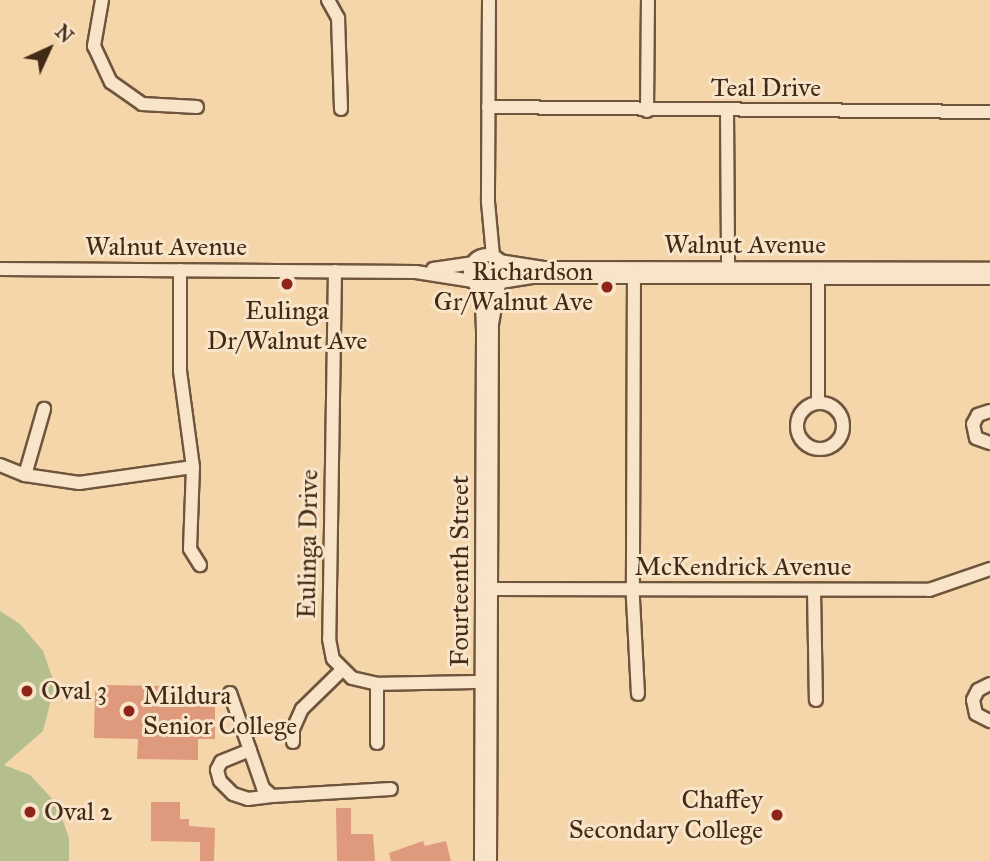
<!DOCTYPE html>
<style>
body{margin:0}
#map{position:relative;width:990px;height:861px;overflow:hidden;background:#f5d6aa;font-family:"IM FELL Great Primer",serif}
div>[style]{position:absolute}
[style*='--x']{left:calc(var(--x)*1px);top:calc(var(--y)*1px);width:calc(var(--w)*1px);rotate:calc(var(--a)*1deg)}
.green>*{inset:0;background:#b5bf8e}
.building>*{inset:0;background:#df997c}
.roads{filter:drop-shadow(2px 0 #6f553c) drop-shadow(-2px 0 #6f553c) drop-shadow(0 2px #6f553c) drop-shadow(0 -2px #6f553c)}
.minor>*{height:12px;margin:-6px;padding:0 6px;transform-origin:6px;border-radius:6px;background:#f8e4c8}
.minor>.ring{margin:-6px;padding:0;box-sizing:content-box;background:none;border:12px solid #f8e4c8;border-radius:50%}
.dots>*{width:19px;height:19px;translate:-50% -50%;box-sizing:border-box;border:4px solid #f8e4c8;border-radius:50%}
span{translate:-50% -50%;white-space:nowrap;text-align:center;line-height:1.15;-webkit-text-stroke:6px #f8e4c8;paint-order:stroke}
.street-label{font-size:26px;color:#422a17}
.poi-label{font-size:26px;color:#422a17}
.right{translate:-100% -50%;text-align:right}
.left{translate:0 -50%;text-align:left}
.north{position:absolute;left:14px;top:14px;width:70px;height:70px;-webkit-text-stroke:5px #f8e4c8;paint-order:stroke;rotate:45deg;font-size:19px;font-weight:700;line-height:28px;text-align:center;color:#422a17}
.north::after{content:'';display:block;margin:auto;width:24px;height:32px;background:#422a17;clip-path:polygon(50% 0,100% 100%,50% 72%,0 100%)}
</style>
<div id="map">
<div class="green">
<i style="clip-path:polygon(0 611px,20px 624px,43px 651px,55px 685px,43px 731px,4px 765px,30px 775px,57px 804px,69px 838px,69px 861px,0 861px)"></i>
</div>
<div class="building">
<i style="clip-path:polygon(106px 685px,161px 686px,161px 698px,215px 699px,215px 739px,198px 739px,198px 760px,137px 759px,138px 739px,94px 738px,95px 690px,106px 690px)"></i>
<i style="clip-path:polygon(151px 802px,180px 802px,180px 819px,189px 819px,189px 826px,215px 828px,214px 861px,200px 861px,200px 842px,151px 841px)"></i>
<i style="clip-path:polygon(336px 808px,351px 808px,351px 834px,373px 834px,375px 861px,337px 861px)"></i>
<i style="clip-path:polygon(423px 841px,425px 846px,446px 841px,451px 861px,391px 861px,389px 853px)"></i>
</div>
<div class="roads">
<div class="minor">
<i style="--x:102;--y:0;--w:47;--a:99.9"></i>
<i style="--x:94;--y:46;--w:40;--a:65"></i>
<i style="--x:111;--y:82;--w:38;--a:35"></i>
<i style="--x:142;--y:104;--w:55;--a:3.1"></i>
<i style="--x:328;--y:0;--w:21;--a:61"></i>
<i style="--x:338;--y:18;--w:91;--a:88.1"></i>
<i style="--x:489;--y:0;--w:202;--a:90.3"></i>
<i style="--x:488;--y:202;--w:54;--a:84.7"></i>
<i style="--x:488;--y:107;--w:502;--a:0.57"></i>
<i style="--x:647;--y:111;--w:111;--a:-89.5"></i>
<i style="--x:727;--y:111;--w:163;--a:89.6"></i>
<i class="ring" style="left:470px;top:255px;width:22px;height:22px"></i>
<i style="--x:500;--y:261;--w:44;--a:9.2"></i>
<i style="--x:543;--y:268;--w:447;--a:0.1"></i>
<i style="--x:0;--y:269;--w:416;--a:0.4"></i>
<i style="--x:416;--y:272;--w:58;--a:9"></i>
<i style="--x:433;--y:269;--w:40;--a:-8.5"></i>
<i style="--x:180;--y:270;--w:101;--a:90"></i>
<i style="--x:180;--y:371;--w:97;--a:82.3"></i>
<i style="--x:193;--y:467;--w:82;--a:92.1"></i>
<i style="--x:190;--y:549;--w:19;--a:58"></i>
<i style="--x:335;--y:271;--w:368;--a:90.9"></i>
<i style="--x:329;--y:639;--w:20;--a:79"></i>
<i style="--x:333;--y:659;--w:27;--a:45"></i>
<i style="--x:352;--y:678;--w:26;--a:13"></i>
<i style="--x:377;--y:684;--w:105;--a:-1.1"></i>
<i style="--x:634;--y:271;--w:328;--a:90.2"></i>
<i style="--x:633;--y:599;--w:95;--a:87"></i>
<i style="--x:501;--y:282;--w:33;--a:-9"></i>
<i style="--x:534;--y:277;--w:456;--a:0.1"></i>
<i style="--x:475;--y:283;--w:20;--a:70"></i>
<i style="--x:482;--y:302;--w:33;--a:88"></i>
<i style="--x:483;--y:335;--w:526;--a:90.22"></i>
<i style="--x:818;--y:403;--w:133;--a:-90"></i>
<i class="ring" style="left:797px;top:403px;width:34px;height:34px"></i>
<i style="--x:990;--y:411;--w:13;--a:162"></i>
<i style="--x:978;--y:415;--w:10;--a:119"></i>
<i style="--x:973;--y:424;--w:14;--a:78"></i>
<i style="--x:976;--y:438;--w:15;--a:20"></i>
<i style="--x:0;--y:465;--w:27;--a:22"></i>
<i style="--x:25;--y:475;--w:55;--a:8.4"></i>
<i style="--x:79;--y:483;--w:115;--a:-8"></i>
<i style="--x:25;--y:475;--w:69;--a:-73.9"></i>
<i style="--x:492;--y:589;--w:437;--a:0.1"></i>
<i style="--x:929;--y:590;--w:65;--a:-19"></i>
<i style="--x:814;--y:590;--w:110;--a:89"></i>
<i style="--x:990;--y:684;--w:13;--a:153"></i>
<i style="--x:978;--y:690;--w:11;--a:117"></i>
<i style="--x:973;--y:700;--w:14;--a:78"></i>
<i style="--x:976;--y:714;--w:16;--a:27"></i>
<i style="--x:230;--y:693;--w:101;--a:70.8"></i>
<i style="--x:263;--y:788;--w:12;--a:42"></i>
<i style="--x:272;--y:796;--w:119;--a:-3.4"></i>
<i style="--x:293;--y:742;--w:13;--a:-90"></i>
<i style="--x:293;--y:729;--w:22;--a:-66"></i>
<i style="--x:302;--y:709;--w:56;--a:-44.3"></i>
<i style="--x:377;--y:743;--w:59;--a:-90"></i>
<i style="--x:250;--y:750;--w:31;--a:158"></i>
<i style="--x:221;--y:762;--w:9;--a:117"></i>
<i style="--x:217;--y:770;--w:11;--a:75"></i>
<i style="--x:220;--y:781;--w:18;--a:45"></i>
<i style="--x:233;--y:794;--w:16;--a:18"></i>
<i style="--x:248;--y:799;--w:24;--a:-7"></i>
<i style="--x:490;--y:861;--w:537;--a:-89.79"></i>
<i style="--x:492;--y:324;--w:41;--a:-80.1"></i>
</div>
</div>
<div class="dots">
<i style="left:287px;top:284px;background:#8f2418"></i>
<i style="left:607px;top:287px;background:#8f2418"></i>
<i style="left:27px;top:691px;background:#8f2418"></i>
<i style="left:129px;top:711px;background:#8f2418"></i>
<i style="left:30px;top:812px;background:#8f2418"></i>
<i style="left:777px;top:815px;background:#8f2418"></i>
</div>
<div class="street-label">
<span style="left:766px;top:88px">Teal Drive</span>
<span style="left:745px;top:245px">Walnut Avenue</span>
<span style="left:166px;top:247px">Walnut Avenue</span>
<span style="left:308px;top:544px;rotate:-89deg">Eulinga Drive</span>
<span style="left:743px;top:567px">McKendrick Avenue</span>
<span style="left:460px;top:571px;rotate:-90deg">Fourteenth Street</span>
</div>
<div class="poi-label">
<span class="right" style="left:593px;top:287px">Richardson<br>Gr/Walnut Ave</span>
<span style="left:287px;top:326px">Eulinga<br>Dr/Walnut Ave</span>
<span class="left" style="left:41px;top:691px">Oval 3</span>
<span class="left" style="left:143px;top:711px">Mildura<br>Senior College</span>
<span class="right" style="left:763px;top:815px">Chaffey<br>Secondary College</span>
<span class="left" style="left:44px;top:812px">Oval 2</span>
</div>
<div class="north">N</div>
</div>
